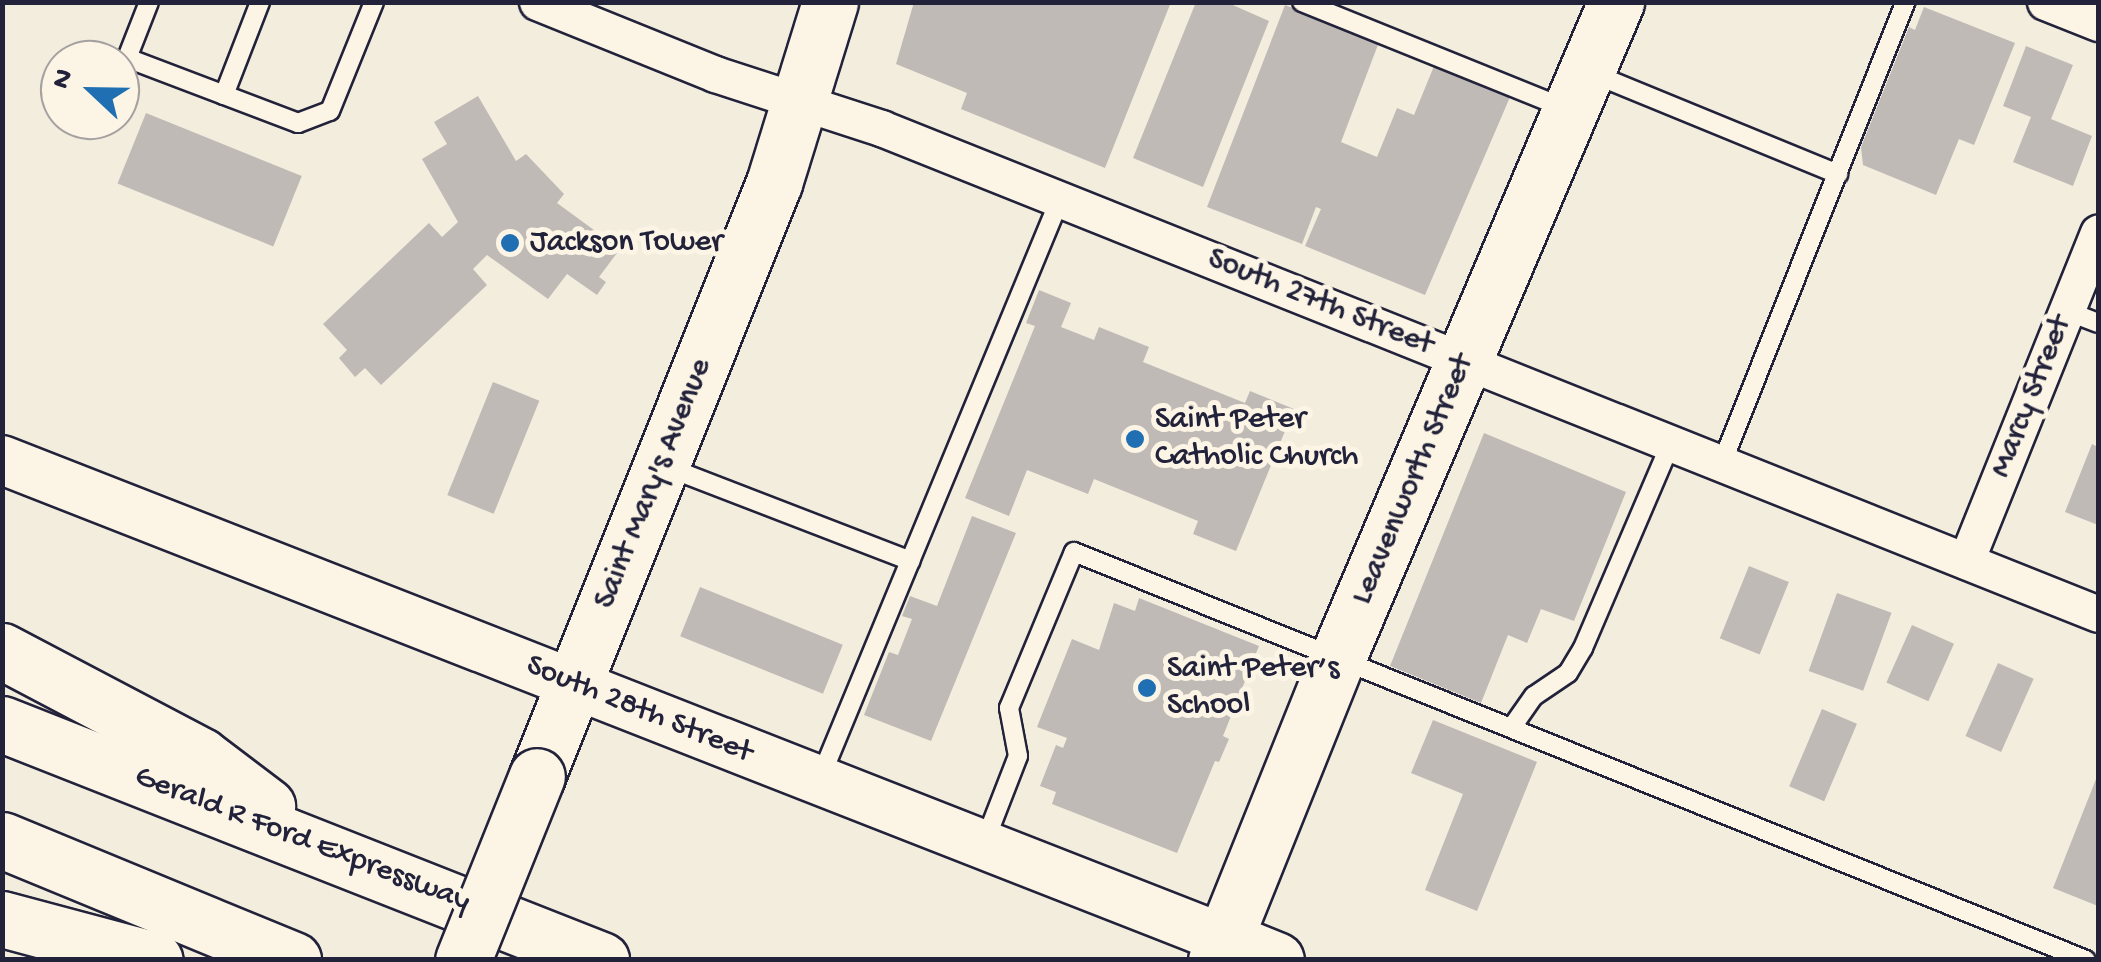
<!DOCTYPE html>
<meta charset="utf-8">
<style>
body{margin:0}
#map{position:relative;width:2101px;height:962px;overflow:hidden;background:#f3edde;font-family:"Gochi Hand",sans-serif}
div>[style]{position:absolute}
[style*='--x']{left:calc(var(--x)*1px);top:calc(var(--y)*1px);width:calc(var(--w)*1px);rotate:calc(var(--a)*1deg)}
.building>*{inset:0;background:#bfbab6;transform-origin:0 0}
.roads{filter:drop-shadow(2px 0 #22223b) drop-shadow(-2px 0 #22223b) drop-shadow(0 2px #22223b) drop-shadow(0 -2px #22223b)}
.service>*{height:18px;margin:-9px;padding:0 9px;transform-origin:9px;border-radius:9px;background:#fcf5e5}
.minor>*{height:35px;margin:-17.5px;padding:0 17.5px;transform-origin:17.5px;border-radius:17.5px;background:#fcf5e5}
.secondary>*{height:48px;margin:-24px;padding:0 24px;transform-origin:24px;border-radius:24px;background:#fcf5e5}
.primary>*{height:55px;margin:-27.5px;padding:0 27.5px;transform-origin:27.5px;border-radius:27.5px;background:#fcf5e5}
.motorway>*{height:55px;margin:-27.5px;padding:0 27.5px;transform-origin:27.5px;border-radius:27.5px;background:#fcf5e5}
.bridges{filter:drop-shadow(2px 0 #22223b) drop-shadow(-2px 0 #22223b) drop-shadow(0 2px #22223b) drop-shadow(0 -2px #22223b)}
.primary-bridge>*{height:55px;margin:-27.5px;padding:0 27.5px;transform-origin:27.5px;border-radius:27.5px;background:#fcf5e5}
.dots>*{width:28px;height:28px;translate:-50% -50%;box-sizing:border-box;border:5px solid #fcf5e5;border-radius:50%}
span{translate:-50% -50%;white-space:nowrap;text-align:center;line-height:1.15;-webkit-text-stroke:10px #fcf5e5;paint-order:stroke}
.poi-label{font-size:32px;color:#22223b}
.left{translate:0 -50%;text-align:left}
.street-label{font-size:32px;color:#22223b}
.frame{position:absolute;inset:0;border:5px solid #22223b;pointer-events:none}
.north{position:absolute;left:40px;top:40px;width:100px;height:100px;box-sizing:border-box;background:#fcf5e5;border:2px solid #a5a1a1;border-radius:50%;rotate:292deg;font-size:28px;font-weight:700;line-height:40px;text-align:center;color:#22223b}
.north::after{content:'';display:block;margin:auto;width:35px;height:45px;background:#1f6fb2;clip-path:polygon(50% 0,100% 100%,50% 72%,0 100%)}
</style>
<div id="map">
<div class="building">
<i style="clip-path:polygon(914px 2px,1171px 2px,1105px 168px,961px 109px,967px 93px,896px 64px)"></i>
<i style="clip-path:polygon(1196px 2px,1226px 2px,1269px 21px,1203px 187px,1133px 158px)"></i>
<i style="clip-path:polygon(1285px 5px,1379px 42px,1341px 142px,1377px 157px,1397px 108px,1414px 115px,1434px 66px,1510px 97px,1425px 295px,1305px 246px,1321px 209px,1316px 207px,1302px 244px,1207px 207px)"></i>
<i style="clip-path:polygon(1924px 7px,2015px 43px,1974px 145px,1959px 139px,1936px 195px,1863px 165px,1861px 147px,1909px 27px,1915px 30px)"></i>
<i style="clip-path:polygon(2026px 46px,2073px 65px,2051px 119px,2092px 136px,2073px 186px,2013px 162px,2031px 117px,2003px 106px)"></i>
<i style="clip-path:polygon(478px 96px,516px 161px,526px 154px,564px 194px,557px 203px,620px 249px,599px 277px,606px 282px,597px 295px,567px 274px,548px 299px,487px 255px,473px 269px,487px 285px,381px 385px,365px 368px,355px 377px,339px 358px,347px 350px,323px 324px,429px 223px,442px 237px,458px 222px,422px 159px,447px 144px,434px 122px)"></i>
<i style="left:146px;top:113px;width:168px;height:76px;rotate:22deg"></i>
<i style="clip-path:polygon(1039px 290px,1071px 303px,1061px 327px,1094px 340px,1099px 327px,1149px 347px,1143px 362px,1245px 403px,1250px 391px,1294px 409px,1236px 551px,1193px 534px,1198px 521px,1094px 479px,1088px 494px,1027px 470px,1009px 516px,965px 498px,1035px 326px,1026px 323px)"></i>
<i style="left:493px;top:382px;width:50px;height:122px;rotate:22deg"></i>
<i style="clip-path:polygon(1484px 433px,1626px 492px,1574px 621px,1541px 609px,1527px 643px,1508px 635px,1481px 703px,1390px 666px)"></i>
<i style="clip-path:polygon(2092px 444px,2098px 447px,2098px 525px,2065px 512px)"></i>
<i style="clip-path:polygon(972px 516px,1016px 533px,931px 741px,864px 715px,889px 652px,898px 655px,912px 619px,902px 616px,910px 596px,937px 606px)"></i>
<i style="left:1749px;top:566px;width:43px;height:78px;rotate:22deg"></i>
<i style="left:700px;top:587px;width:154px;height:53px;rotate:22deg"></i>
<i style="left:1837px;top:593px;width:58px;height:83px;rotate:20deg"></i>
<i style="clip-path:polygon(1139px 598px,1259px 646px,1223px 736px,1229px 739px,1219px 762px,1215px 761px,1177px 853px,1052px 804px,1056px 792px,1040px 786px,1056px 745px,1063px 748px,1067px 738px,1037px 727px,1072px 639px,1099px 650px,1114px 603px,1135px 611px)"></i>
<i style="left:1912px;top:625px;width:46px;height:63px;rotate:24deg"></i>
<i style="left:1998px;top:663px;width:39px;height:80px;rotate:24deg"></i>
<i style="left:1822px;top:709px;width:38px;height:84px;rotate:23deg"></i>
<i style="clip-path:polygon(1433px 720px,1537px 762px,1477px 911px,1425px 890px,1463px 794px,1411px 773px)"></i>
<i style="clip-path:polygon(2098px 774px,2098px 906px,2053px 888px)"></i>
</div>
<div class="roads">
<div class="service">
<i style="--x:149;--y:2;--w:60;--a:111.4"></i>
<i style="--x:127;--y:58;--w:183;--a:20.8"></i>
<i style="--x:298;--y:123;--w:34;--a:-21"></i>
<i style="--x:330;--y:111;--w:118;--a:-68"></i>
<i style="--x:1302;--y:2;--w:286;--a:22"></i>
<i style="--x:1594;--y:74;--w:264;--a:22.3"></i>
<i style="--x:224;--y:95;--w:100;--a:-68.8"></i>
<i style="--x:2067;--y:311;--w:33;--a:21"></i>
<i style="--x:1722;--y:463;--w:496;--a:-68.3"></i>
<i style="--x:667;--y:467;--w:261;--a:21.1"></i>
<i style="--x:1512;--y:727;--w:38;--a:-55"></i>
<i style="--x:1534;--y:696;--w:41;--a:-34.1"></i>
<i style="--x:1568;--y:673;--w:29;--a:-59"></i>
<i style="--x:1583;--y:648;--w:223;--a:-66.8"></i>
<i style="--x:819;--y:781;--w:630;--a:-67.51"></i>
<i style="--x:985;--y:841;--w:91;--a:-68.8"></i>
<i style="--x:1018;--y:756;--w:49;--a:-100.6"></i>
<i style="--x:1009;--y:708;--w:169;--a:-67.4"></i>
<i style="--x:1074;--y:552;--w:1091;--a:21.96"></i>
</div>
<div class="minor">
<i style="--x:537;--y:2;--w:192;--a:22"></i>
<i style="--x:715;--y:74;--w:175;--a:18"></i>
<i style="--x:881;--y:128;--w:1310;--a:21.77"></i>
<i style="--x:2045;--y:2;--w:57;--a:21.6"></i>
<i style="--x:1966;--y:561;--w:354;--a:-68.1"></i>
</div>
<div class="secondary">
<i style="--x:2;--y:460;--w:1313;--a:21.4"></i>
</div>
<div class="primary">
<i style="--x:537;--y:776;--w:639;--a:-68.22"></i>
<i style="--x:774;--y:183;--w:189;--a:-72.8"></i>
<i style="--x:1224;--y:939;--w:56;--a:22"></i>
<i style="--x:1216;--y:960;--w:327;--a:-68.1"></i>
<i style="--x:1338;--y:657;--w:712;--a:-67"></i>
</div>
<div class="motorway">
<i style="--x:2;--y:651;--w:225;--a:27.8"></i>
<i style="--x:201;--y:756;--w:83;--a:37.1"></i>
<i style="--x:2;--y:724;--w:644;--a:21.5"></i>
<i style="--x:2;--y:840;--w:315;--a:22.4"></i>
<i style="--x:2;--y:919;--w:158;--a:15"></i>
</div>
</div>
<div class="bridges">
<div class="primary-bridge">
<i style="--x:463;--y:960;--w:198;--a:-68.1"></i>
</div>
</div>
<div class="dots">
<i style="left:510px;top:243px;background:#1f6fb2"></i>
<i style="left:1135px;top:439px;background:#1f6fb2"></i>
<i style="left:1147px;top:688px;background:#1f6fb2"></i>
</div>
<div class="poi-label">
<span class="left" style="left:530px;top:243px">Jackson Tower</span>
<span class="left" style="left:1155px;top:439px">Saint Peter<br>Catholic Church</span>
<span class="left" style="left:1167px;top:688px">Saint Peter’s<br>School</span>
</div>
<div class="street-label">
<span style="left:1320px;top:303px;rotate:22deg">South 27th Street</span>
<span style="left:2032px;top:397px;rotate:-68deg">Marcy Street</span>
<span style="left:1414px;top:480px;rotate:-67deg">Leavenworth Street</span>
<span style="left:654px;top:484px;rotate:-68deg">Saint Mary's Avenue</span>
<span style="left:639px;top:710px;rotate:22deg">South 28th Street</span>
<span style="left:302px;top:840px;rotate:21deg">Gerald R Ford Expressway</span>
</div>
<div class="frame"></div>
<div class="north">N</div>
</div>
